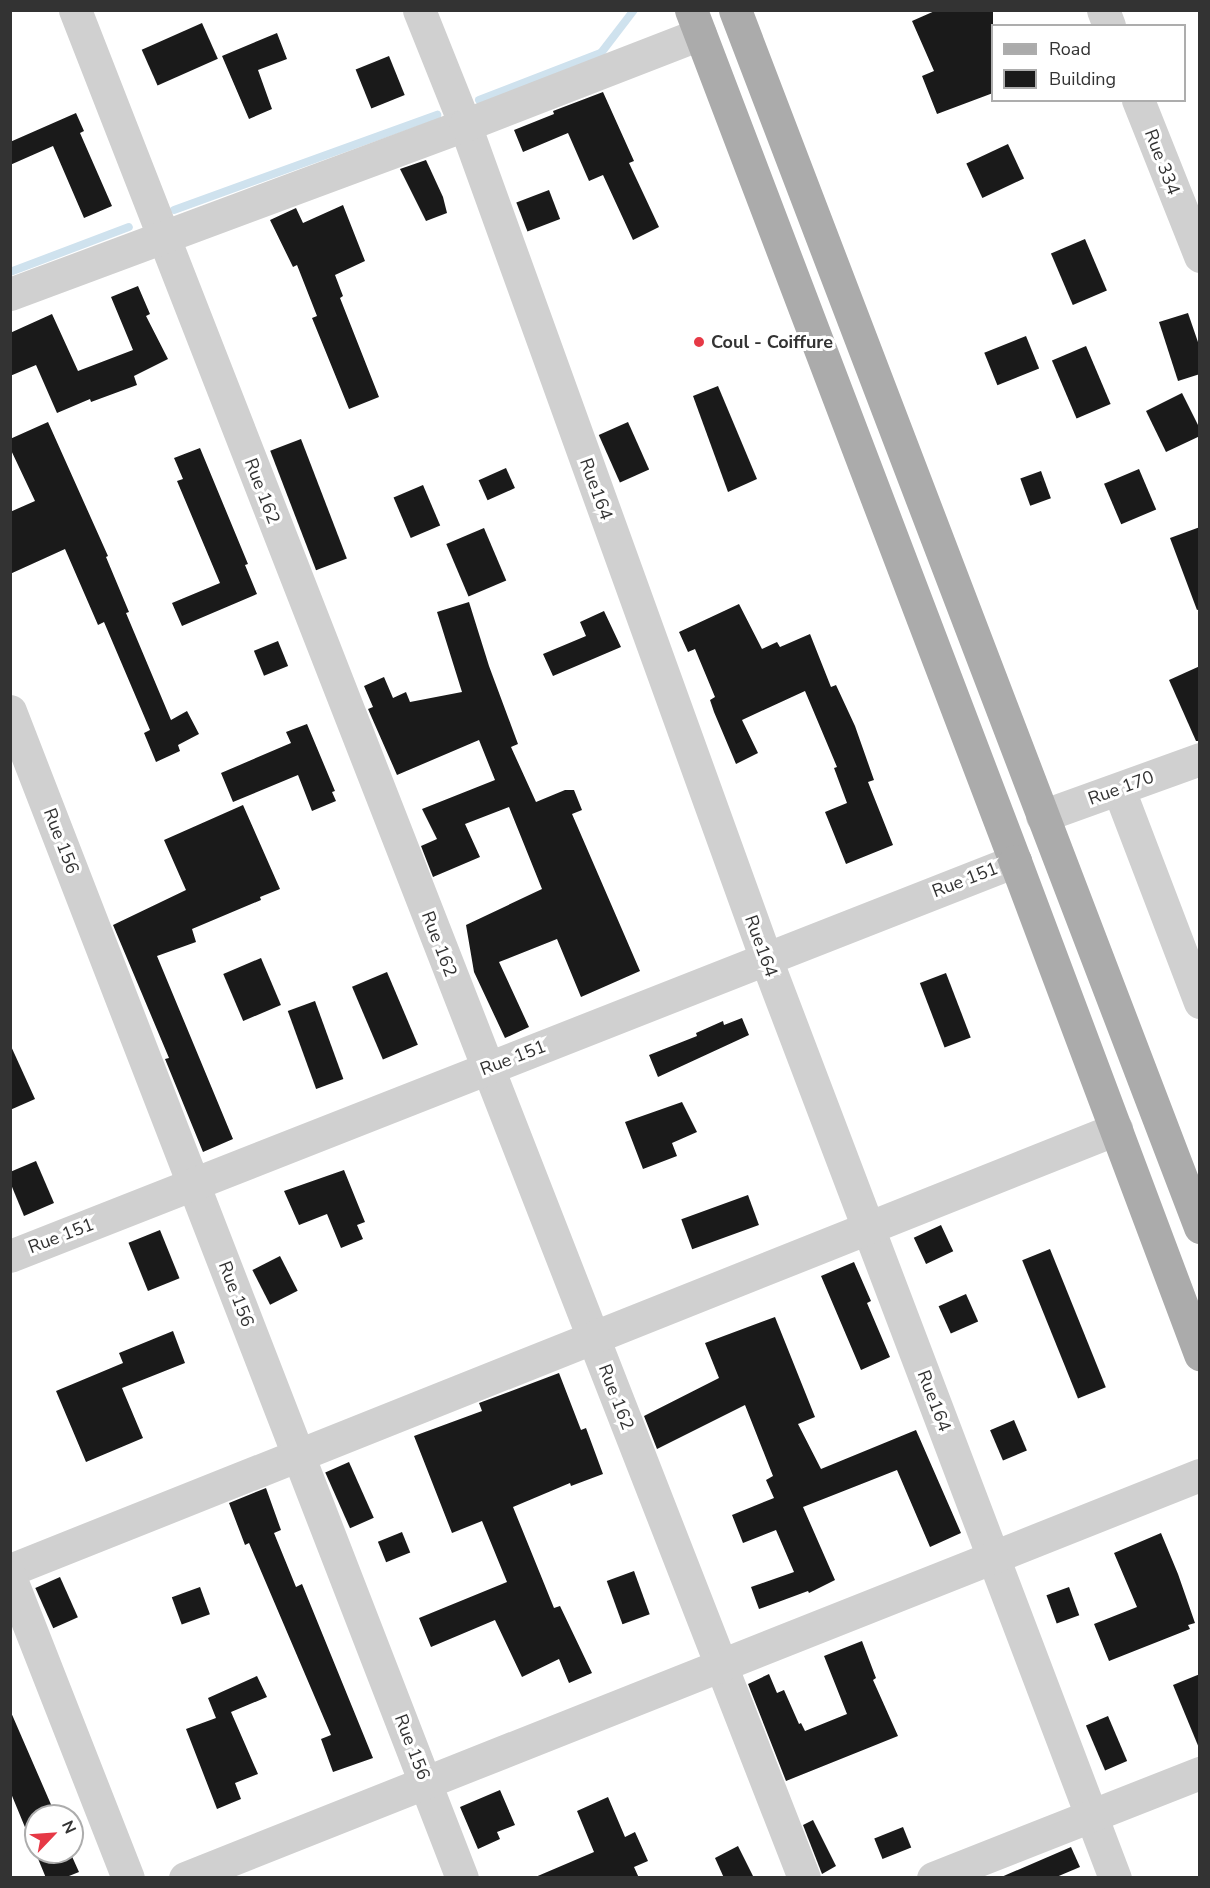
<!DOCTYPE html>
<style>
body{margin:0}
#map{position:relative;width:1210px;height:1888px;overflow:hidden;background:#fff;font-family:"Nunito Sans",sans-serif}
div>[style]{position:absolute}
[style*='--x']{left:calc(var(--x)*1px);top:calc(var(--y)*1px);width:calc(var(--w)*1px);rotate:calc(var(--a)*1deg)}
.stream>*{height:8px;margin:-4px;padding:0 4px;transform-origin:4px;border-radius:4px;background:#cfe2ee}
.building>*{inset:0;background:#1a1a1a;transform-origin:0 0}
.minor>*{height:33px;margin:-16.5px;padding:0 16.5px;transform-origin:16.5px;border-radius:16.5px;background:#d0d0d0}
.major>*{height:33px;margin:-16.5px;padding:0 16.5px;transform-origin:16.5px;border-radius:16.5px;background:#ababab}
.dots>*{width:16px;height:16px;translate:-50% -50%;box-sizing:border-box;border:3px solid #fff;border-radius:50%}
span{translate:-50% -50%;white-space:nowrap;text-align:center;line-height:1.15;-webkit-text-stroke:6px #fff;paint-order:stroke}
.street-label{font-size:18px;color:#333}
.poi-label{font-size:18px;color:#333;font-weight:700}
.left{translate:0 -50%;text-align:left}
.frame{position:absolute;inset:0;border:12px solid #333;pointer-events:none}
.legend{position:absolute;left:991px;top:24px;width:195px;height:78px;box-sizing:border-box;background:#fff;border:2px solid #adadad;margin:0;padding:8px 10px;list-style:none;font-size:18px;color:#333}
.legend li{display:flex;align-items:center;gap:12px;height:30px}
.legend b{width:30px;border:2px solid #adadad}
.north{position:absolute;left:24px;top:1804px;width:60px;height:60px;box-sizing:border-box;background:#fff;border:2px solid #adadad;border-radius:50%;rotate:65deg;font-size:16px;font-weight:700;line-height:24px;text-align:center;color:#333}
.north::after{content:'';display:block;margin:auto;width:21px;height:27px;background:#e63946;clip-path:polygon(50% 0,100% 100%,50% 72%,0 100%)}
</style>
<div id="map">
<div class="stream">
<i style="--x:479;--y:100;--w:131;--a:-21.1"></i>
<i style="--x:601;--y:53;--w:54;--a:-52.5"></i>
<i style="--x:174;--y:210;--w:280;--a:-19.9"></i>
<i style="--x:10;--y:272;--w:127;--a:-20.7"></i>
</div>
<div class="building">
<i style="clip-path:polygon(937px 10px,993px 10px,993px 93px,937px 114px,922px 76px,934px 71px,912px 21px)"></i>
<i style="left:202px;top:23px;width:39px;height:66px;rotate:66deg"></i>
<i style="clip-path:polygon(277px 33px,287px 59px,258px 70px,272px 109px,249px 119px,222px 56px)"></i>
<i style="left:389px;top:56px;width:42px;height:36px;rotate:68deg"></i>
<i style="clip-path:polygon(603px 92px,634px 161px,629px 163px,659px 227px,633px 240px,603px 175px,589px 181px,568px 133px,523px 152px,514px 130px,554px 114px,553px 111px)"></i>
<i style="clip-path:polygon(76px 113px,84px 131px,80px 133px,112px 206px,84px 218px,53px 146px,10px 165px,10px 142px)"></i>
<i style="left:1008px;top:144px;width:38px;height:46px;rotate:65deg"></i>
<i style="clip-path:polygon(426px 160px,443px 197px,447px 213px,426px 221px,400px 169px)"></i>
<i style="left:549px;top:190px;width:31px;height:35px;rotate:69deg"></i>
<i style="clip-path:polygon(343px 205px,365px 261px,335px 275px,343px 296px,340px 298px,379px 397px,349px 409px,312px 318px,317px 316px,297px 265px,293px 267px,270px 220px,296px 208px,303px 223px)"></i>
<i style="left:1085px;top:239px;width:56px;height:37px;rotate:67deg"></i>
<i style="clip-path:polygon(138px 286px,150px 314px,146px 316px,168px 359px,134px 376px,137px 385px,91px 402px,90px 399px,57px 413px,36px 365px,10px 376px,10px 333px,52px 314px,78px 371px,133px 350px,111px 297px)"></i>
<i style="clip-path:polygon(1188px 313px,1200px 348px,1200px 374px,1178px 381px,1159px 322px)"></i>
<i style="left:1026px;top:336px;width:35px;height:45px;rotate:68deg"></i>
<i style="left:1086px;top:346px;width:63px;height:37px;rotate:67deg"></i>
<i style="clip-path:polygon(718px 386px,757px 479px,728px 492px,693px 396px)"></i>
<i style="clip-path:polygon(1182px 393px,1200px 429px,1200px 436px,1166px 452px,1146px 411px)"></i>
<i style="clip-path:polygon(48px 422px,108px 556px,106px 557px,129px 612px,126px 613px,171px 720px,187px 711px,199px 734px,178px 745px,180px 751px,156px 762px,144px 733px,150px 730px,104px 622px,98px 625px,65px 549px,10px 574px,10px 512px,35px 501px,10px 448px,10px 439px)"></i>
<i style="left:628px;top:422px;width:52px;height:32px;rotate:66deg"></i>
<i style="left:301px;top:439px;width:128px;height:33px;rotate:69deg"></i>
<i style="clip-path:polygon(200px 448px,248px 564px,245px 565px,257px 594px,182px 626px,172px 603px,220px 583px,177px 481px,183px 479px,174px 458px)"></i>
<i style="left:506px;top:468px;width:22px;height:30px;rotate:66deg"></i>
<i style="left:1139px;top:469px;width:44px;height:38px;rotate:67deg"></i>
<i style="left:1041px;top:471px;width:29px;height:22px;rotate:70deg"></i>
<i style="left:423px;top:485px;width:44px;height:32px;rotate:67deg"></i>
<i style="clip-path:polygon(1200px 527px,1200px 609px,1197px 610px,1170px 538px)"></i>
<i style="left:484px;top:528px;width:57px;height:41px;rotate:67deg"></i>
<i style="clip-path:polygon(469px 602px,489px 666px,518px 744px,511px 747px,536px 802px,565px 790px,574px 790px,582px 810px,572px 814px,640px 971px,581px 997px,557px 939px,499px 962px,529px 1027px,505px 1038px,474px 972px,466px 925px,542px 889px,509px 807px,465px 824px,480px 857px,433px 877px,421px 846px,437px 839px,422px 809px,495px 780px,479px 740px,397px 775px,368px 709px,373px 707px,364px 686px,384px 677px,393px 698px,406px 692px,410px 702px,462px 692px,437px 612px)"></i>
<i style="clip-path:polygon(739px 604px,762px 649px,777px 642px,780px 647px,810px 634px,831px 687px,836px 685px,855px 726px,874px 780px,868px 782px,893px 845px,846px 864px,825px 812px,847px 803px,834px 768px,837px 767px,805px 691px,742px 720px,758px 753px,736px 764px,714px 712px,710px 700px,715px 697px,695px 649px,688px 652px,679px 632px)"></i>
<i style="clip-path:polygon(604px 611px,621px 647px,553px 676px,543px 654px,586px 636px,580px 622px)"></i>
<i style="left:278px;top:641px;width:27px;height:26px;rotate:68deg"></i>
<i style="clip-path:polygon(1200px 666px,1200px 741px,1196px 741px,1169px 680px)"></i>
<i style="clip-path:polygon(307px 724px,335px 791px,332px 792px,336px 801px,312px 811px,298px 775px,233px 802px,221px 773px,291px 743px,286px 732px)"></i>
<i style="clip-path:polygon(243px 805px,280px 889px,260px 897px,261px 900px,192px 929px,196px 942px,157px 956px,233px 1139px,203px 1152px,165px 1059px,169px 1058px,113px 925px,186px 890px,164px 840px)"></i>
<i style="left:261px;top:958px;width:51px;height:41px;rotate:67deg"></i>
<i style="left:387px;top:972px;width:79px;height:38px;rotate:67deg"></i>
<i style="left:946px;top:973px;width:69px;height:28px;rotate:69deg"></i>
<i style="left:315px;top:1001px;width:83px;height:29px;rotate:70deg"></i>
<i style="clip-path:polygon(742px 1018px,749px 1035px,658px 1077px,649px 1055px,697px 1036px,696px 1033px,723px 1021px,724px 1025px)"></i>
<i style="clip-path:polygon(10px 1044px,35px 1099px,10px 1110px)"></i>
<i style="clip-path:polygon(682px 1102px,697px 1132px,672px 1143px,677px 1156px,643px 1169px,625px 1122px)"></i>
<i style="clip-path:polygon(36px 1161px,54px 1203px,24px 1216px,10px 1182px,10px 1172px)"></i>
<i style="clip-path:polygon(344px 1170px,365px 1222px,357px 1225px,363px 1239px,341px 1248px,327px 1214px,299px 1225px,284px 1191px)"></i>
<i style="left:748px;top:1195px;width:32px;height:71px;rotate:70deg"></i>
<i style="left:941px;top:1225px;width:29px;height:30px;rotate:65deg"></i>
<i style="left:160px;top:1230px;width:52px;height:34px;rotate:68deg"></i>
<i style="left:1050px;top:1249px;width:149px;height:30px;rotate:68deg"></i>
<i style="left:280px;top:1256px;width:39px;height:31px;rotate:63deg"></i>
<i style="clip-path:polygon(854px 1262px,871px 1301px,867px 1303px,890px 1357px,861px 1370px,821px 1276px)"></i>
<i style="left:966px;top:1294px;width:30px;height:30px;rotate:66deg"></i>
<i style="clip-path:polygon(775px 1317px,815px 1417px,798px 1424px,821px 1469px,916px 1430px,961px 1533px,930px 1547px,897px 1470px,803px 1507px,835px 1580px,809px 1593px,808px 1591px,759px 1609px,751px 1587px,794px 1572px,776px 1530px,743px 1543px,732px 1515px,774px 1498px,766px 1480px,773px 1476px,745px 1405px,657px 1449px,644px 1416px,719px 1378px,705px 1343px)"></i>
<i style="clip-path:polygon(173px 1331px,185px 1363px,122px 1388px,143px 1438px,86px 1462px,56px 1391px,123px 1363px,119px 1353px)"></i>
<i style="clip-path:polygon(559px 1373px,581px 1430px,586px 1428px,603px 1474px,571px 1486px,570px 1483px,513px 1507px,554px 1608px,560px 1606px,592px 1673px,569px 1683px,559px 1659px,522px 1677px,495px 1620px,431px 1647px,419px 1618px,507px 1582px,482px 1521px,452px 1533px,414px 1436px,482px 1411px,479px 1403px)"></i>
<i style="left:1014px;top:1420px;width:33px;height:26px;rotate:67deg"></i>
<i style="left:349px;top:1462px;width:61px;height:26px;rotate:66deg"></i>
<i style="clip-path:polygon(266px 1488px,281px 1530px,274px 1533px,296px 1587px,302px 1584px,373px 1758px,333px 1772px,321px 1739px,331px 1735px,249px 1543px,245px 1545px,229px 1503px)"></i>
<i style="left:402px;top:1532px;width:22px;height:26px;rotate:68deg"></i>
<i style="clip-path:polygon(1161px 1533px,1178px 1574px,1195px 1623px,1188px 1625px,1190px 1629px,1109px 1661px,1094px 1624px,1137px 1607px,1114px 1553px)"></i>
<i style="left:634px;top:1571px;width:46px;height:29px;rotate:70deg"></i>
<i style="left:60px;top:1577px;width:44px;height:27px;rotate:66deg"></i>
<i style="left:200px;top:1587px;width:29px;height:30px;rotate:70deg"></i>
<i style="left:1069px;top:1587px;width:30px;height:24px;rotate:70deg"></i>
<i style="clip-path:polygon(862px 1641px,876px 1678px,873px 1680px,898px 1736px,786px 1781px,748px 1684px,769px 1674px,777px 1693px,784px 1690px,799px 1724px,801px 1723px,805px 1731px,847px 1714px,824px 1656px)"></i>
<i style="clip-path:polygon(1200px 1674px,1200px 1748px,1199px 1748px,1173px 1685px)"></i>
<i style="clip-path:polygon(257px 1676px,267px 1697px,231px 1712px,258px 1774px,235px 1783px,241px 1799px,217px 1809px,186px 1729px,216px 1718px,208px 1698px)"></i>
<i style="clip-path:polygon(10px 1710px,56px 1816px,36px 1816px,36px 1852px,70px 1852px,79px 1872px,64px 1878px,46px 1878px,10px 1791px)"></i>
<i style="left:1108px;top:1716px;width:49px;height:24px;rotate:67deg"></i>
<i style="clip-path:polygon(500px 1790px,515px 1825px,497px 1832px,500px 1839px,478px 1849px,460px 1807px)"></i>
<i style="clip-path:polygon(608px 1797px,625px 1837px,635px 1832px,648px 1861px,634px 1867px,639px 1878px,533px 1878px,594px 1852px,577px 1811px)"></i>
<i style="clip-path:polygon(813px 1820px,836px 1866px,822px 1874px,803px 1825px)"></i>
<i style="left:903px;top:1827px;width:22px;height:31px;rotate:68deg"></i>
<i style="clip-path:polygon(738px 1846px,754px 1878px,724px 1878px,715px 1858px)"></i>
<i style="clip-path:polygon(1071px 1847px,1080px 1867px,1054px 1878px,999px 1878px)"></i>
</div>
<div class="minor">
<i style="--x:75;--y:10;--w:2005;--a:68.68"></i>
<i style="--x:419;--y:10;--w:124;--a:68.2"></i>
<i style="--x:465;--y:125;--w:887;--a:70.15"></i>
<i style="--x:766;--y:959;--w:983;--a:69.21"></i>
<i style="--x:1103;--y:10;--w:17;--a:69"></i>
<i style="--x:1138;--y:100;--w:168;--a:68.3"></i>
<i style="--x:10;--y:294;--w:485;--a:-20.4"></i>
<i style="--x:465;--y:125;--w:252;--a:-21.2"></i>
<i style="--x:10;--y:711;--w:1251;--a:68.83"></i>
<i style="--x:1119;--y:790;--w:227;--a:69.1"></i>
<i style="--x:1042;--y:816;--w:168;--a:-19.8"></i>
<i style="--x:10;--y:1256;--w:1080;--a:-21.46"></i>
<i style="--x:10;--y:1570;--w:1191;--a:-21.74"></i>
<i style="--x:10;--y:1577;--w:323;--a:68.6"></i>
<i style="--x:185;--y:1878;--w:1092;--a:-21.66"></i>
<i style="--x:933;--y:1878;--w:287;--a:-21.5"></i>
</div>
<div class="major">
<i style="--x:691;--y:10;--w:911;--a:69.16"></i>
<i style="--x:1015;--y:861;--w:527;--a:69.43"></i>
<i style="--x:735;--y:10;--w:1303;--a:69.09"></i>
</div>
<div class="dots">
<i style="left:699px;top:342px;background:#e63946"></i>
</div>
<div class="street-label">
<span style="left:1162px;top:162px;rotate:69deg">Rue 334</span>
<span style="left:596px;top:489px;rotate:70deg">Rue164</span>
<span style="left:262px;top:491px;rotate:69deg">Rue 162</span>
<span style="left:1121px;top:788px;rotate:-20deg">Rue 170</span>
<span style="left:61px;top:841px;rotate:69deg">Rue 156</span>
<span style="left:965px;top:880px;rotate:-21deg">Rue 151</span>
<span style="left:439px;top:944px;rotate:69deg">Rue 162</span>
<span style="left:761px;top:946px;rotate:70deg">Rue164</span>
<span style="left:513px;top:1058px;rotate:-21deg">Rue 151</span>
<span style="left:61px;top:1236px;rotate:-21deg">Rue 151</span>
<span style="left:236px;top:1294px;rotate:69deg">Rue 156</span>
<span style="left:616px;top:1397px;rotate:69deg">Rue 162</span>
<span style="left:934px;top:1401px;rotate:69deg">Rue164</span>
<span style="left:412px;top:1747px;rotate:69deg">Rue 156</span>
</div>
<div class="poi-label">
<span class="left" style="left:711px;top:342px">Coul - Coiffure</span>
</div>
<div class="frame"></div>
<ul class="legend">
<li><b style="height:8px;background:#ababab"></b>Road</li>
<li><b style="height:16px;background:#1a1a1a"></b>Building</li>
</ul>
<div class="north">N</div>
</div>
